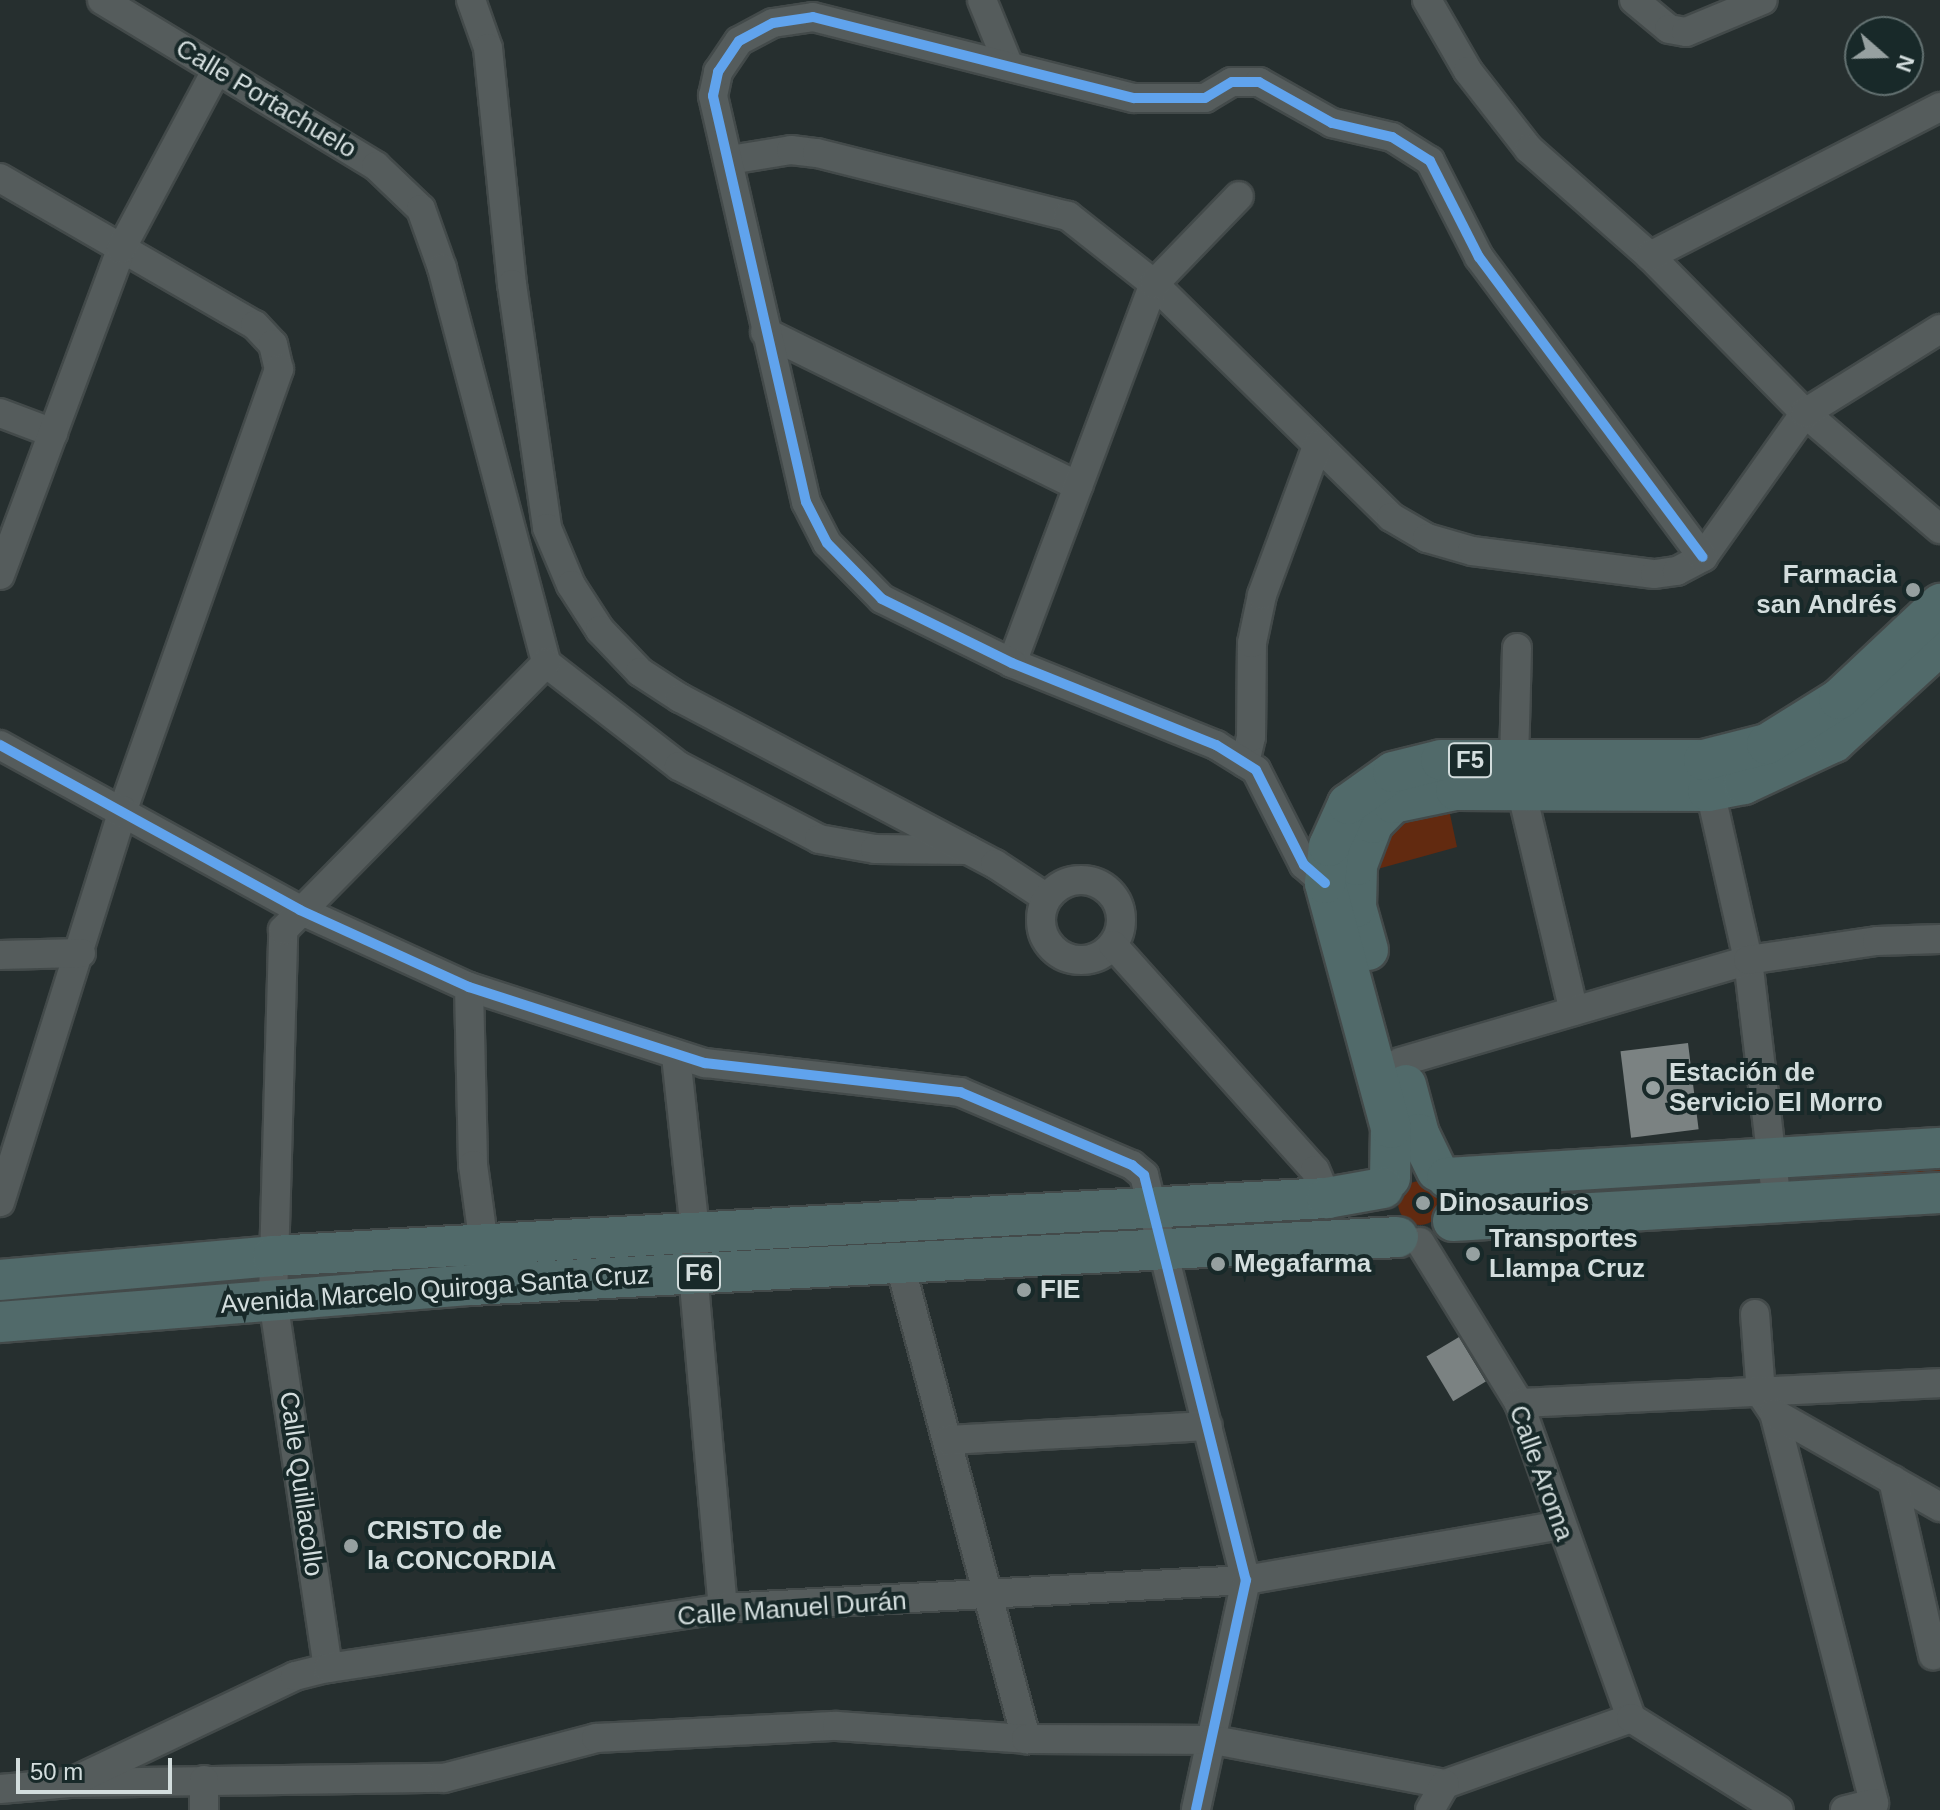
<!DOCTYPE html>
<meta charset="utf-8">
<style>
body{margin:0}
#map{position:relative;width:1940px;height:1810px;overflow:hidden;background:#262f2f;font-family:Arial,sans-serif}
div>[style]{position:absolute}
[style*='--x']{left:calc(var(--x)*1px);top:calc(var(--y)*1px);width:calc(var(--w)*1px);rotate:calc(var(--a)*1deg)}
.green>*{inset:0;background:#622a10;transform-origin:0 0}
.round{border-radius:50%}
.building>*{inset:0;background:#7b8282;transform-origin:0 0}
.roads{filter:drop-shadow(2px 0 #434a4a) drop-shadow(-2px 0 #434a4a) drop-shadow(0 2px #434a4a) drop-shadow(0 -2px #434a4a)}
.minor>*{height:28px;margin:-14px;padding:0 14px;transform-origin:14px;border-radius:14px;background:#555c5c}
.minor>.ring{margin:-14px;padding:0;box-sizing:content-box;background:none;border:28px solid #555c5c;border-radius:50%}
.highway>*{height:40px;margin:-20px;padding:0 20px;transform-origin:20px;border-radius:20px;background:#516a6a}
.cycleway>*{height:10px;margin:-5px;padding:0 5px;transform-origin:5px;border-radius:5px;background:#60a3ed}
.dots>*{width:22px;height:22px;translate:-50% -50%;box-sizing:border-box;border:4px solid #182929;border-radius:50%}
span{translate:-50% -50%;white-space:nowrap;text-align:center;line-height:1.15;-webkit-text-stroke:8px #182929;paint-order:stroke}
.shield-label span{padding:2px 6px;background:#182929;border:2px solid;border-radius:6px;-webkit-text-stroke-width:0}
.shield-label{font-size:24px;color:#d3dddd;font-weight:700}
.street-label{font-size:26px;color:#d3dddd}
.poi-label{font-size:26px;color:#d3dddd;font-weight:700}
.right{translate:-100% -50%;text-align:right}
.left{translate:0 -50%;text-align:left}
.north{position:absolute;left:1844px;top:16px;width:80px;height:80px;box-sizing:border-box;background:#182929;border:2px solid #637171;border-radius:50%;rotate:110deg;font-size:22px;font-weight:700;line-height:32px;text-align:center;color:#d3dddd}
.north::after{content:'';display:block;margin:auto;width:28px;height:36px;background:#96a0a0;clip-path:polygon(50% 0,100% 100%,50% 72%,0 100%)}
.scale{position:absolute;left:16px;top:1758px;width:156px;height:36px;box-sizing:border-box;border:4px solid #d3dddd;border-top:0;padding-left:10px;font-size:24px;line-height:28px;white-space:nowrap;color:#d3dddd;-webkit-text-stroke:6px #182929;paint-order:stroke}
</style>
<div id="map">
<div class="green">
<i style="clip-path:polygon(1448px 805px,1457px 847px,1374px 870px,1375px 855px,1397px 821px)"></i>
<i style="left:1940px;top:1162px;width:16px;height:135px;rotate:90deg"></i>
<i style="left:1717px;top:1176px;width:15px;height:222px;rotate:86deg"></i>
<i class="round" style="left:1398px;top:1181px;width:44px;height:44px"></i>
</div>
<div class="building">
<i style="left:1688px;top:1043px;width:87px;height:68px;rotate:83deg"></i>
<i style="left:1459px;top:1337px;width:52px;height:38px;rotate:59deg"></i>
</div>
<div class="roads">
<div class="minor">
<i style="--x:102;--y:0;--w:320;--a:31.2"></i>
<i style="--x:376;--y:166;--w:62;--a:43.7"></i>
<i style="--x:421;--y:209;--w:63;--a:70.4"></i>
<i style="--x:442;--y:268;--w:408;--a:75.2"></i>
<i style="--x:546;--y:663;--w:168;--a:37.8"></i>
<i style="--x:679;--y:766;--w:158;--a:27.5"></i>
<i style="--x:819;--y:839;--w:57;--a:10.1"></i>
<i style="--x:875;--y:849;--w:93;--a:0.6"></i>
<i style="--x:471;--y:0;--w:51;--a:70.5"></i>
<i style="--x:488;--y:48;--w:237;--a:84.2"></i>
<i style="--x:512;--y:284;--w:246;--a:81.8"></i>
<i style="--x:547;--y:528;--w:62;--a:67.2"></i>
<i style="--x:571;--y:585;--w:54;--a:57.2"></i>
<i style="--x:600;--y:630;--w:58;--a:46.4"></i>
<i style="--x:640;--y:672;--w:48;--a:33"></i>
<i style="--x:680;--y:698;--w:356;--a:27.8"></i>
<i style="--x:995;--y:864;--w:62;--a:33.2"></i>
<i style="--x:982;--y:0;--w:71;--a:67.8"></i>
<i style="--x:1427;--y:0;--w:82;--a:60"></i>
<i style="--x:1468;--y:71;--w:99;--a:52"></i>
<i style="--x:1529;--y:149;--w:162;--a:41.5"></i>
<i style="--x:1650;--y:256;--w:221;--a:45.4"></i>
<i style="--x:1805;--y:413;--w:178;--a:40.7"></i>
<i style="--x:1634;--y:0;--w:45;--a:39.6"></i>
<i style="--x:1669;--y:29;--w:17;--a:10"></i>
<i style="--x:1686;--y:32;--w:83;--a:-22.6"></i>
<i style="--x:730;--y:160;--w:62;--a:-9.3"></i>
<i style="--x:791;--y:150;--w:26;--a:7"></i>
<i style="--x:817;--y:153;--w:259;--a:14.1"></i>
<i style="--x:1068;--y:216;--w:110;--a:38.3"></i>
<i style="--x:1154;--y:284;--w:332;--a:44.5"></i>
<i style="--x:1391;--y:517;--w:42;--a:30.3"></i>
<i style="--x:1427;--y:538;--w:47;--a:16.1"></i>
<i style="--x:1472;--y:551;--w:184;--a:7.2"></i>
<i style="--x:1655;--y:574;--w:22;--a:-8"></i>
<i style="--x:1677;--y:571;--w:30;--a:-28"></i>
<i style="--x:1703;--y:557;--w:176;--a:-54.7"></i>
<i style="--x:1805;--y:413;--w:159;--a:-31.9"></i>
<i style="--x:0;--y:178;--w:294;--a:30"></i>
<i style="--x:255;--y:325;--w:26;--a:47"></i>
<i style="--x:273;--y:344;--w:26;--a:77"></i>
<i style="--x:279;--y:369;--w:468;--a:109.5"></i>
<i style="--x:123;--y:810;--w:411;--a:107.4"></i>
<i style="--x:1650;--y:256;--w:326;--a:-27.2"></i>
<i style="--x:765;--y:332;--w:349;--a:26.2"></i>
<i style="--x:0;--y:413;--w:57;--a:20.7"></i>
<i style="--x:0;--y:575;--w:348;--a:-69.6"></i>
<i style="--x:121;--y:249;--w:204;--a:-61.9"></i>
<i style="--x:1517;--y:648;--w:112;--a:91.5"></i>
<i style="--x:1514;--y:760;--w:258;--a:76.6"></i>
<i style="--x:1012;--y:663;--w:405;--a:-69.5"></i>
<i style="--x:1154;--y:284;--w:122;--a:-46"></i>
<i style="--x:0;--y:745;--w:342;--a:28.8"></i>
<i style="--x:300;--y:910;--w:186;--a:24.5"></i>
<i style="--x:469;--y:987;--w:248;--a:17.9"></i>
<i style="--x:705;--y:1063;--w:257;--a:6.5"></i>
<i style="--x:960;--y:1092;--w:187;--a:23"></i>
<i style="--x:1132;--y:1165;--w:16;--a:40"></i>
<i style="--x:1144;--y:1175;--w:418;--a:75.9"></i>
<i style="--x:1246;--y:1580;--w:235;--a:102.3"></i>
<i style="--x:1245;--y:763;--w:27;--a:-77"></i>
<i style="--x:1251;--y:737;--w:94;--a:-89.4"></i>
<i style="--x:1252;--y:643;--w:49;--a:-78.2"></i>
<i style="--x:1262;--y:595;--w:159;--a:-69.7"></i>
<i style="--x:1706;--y:773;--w:192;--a:77.3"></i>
<i style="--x:1748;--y:960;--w:245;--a:83.2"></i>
<i class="ring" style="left:1041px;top:880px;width:52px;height:52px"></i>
<i style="--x:1325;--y:883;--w:28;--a:-139"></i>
<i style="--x:1304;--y:865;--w:106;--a:-116.8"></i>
<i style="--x:1256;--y:770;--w:47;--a:-148"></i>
<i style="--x:1216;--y:745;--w:220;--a:-158.1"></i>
<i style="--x:1012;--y:663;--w:145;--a:-153.8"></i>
<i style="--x:882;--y:599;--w:78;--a:-134.5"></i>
<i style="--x:827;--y:543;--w:46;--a:-117.1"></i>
<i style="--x:806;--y:502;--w:417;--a:-102.9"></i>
<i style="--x:713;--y:96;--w:25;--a:-78"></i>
<i style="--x:718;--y:72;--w:37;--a:-56"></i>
<i style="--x:739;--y:41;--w:38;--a:-28"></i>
<i style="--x:773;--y:23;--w:40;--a:-8.5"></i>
<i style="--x:813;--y:17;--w:331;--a:14.2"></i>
<i style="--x:1134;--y:98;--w:71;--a:0"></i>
<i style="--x:1205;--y:98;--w:31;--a:-31"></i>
<i style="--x:1232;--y:82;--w:27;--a:0"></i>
<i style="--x:1259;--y:82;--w:84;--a:29.3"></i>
<i style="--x:1332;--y:123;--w:62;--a:13.1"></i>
<i style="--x:1392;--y:137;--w:45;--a:32.3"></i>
<i style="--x:1430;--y:161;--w:108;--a:63"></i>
<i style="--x:1479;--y:257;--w:374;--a:53.3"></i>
<i style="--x:1113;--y:945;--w:302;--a:48.1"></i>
<i style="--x:1315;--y:1170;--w:30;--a:67"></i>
<i style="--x:0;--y:955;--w:81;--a:-1.4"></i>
<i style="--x:469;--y:987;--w:178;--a:88.7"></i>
<i style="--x:473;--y:1165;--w:81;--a:82.2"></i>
<i style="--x:676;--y:1056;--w:176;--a:83.8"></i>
<i style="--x:695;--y:1231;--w:42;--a:92.7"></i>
<i style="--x:693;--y:1273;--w:336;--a:84.9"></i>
<i style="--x:1400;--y:1062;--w:363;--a:-16.3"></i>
<i style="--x:1748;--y:960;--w:130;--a:-8.4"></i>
<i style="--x:1877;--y:941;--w:63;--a:-1.8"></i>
<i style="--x:1420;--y:1242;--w:189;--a:58.4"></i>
<i style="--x:1519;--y:1403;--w:334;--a:70.4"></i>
<i style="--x:899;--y:1261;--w:495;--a:75.1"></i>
<i style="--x:1755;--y:1314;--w:80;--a:85.7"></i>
<i style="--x:1761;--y:1394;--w:23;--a:56"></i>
<i style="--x:1774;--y:1413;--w:403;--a:75.6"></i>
<i style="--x:1874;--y:1803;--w:30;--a:166"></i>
<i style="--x:1519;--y:1403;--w:421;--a:-2.7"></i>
<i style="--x:1774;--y:1413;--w:191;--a:29.5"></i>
<i style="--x:948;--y:1440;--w:260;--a:-3.1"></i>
<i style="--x:1893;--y:1480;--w:180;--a:77.1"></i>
<i style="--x:328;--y:1668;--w:373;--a:-98.5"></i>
<i style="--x:273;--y:1299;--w:369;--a:-88.4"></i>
<i style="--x:283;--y:930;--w:375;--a:-45.4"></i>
<i style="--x:70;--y:1783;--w:374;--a:-0.8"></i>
<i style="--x:444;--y:1778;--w:157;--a:-14.7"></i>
<i style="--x:596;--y:1738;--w:241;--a:-2.9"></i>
<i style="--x:837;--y:1726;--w:189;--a:3.9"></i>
<i style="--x:1026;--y:1739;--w:188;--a:0.3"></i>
<i style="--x:1214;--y:1740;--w:235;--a:10.8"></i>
<i style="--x:1445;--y:1784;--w:197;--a:-19.5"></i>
<i style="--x:1631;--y:1718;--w:174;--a:31.9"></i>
<i style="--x:0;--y:1789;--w:70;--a:-4.9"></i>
<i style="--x:70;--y:1783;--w:249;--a:-25.4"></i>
<i style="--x:295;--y:1676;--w:34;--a:-14"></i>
<i style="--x:328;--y:1668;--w:400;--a:-8.6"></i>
<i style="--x:723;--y:1608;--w:524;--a:-3.06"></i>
<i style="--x:1246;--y:1580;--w:319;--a:-9.9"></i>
<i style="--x:204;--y:1810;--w:30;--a:-90"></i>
<i style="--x:1430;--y:1810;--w:30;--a:-60"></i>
</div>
<div class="highway">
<i style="--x:1368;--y:950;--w:45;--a:-105.6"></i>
<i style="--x:1356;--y:907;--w:42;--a:-88.6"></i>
<i style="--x:1357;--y:865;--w:45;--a:-69.1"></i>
<i style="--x:1373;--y:823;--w:28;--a:-45"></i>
<i style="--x:1393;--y:803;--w:64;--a:-11.7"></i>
<i style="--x:1456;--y:790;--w:252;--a:0.2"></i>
<i style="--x:1708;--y:791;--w:37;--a:-11"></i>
<i style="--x:1744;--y:784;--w:99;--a:-25"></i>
<i style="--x:1834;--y:742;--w:144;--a:-42.5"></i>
<i style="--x:1406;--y:1085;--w:51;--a:75.1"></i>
<i style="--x:1419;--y:1134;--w:41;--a:64.1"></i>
<i style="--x:1390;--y:1178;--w:50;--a:-88.9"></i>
<i style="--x:1391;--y:1128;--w:254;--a:-105.1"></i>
<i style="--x:1325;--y:883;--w:37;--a:-84"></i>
<i style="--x:1329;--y:846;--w:46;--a:-65.7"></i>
<i style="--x:1348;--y:804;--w:55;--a:-35.4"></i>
<i style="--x:1393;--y:772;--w:49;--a:-14"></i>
<i style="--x:1441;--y:760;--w:263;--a:0"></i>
<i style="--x:1704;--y:760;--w:65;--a:-14.3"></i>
<i style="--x:1767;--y:744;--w:85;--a:-32"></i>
<i style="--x:1839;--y:699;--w:139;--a:-43.2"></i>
<i style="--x:1447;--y:1178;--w:494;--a:-3.5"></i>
<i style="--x:1453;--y:1221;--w:488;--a:-3.3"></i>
<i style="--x:0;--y:1280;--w:274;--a:-5"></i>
<i style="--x:273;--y:1256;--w:1056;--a:-3.15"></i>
<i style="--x:1327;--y:1198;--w:57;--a:-10.1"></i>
<i style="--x:0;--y:1322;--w:472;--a:-4.5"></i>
<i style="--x:471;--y:1285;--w:928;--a:-2.96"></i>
</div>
</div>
<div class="cycleway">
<i style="--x:0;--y:745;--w:342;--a:28.8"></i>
<i style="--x:300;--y:910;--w:186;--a:24.5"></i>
<i style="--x:469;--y:987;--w:248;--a:17.9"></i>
<i style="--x:705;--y:1063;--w:257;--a:6.5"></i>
<i style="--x:960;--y:1092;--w:187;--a:23"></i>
<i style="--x:1132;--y:1165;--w:16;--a:40"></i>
<i style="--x:1144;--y:1175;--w:418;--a:75.9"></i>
<i style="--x:1246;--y:1580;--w:235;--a:102.3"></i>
<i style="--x:1325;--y:883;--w:28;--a:-139"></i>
<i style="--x:1304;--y:865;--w:106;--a:-116.8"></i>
<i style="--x:1256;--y:770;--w:47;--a:-148"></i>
<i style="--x:1216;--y:745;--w:220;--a:-158.1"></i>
<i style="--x:1012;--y:663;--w:145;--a:-153.8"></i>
<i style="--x:882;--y:599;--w:78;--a:-134.5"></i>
<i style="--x:827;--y:543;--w:46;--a:-117.1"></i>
<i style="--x:806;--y:502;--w:417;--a:-102.9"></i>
<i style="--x:713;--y:96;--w:25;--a:-78"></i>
<i style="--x:718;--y:72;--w:37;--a:-56"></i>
<i style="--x:739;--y:41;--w:38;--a:-28"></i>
<i style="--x:773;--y:23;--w:40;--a:-8.5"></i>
<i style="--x:813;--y:17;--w:331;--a:14.2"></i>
<i style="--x:1134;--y:98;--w:71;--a:0"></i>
<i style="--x:1205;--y:98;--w:31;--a:-31"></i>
<i style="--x:1232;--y:82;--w:27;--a:0"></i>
<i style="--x:1259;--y:82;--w:84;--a:29.3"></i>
<i style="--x:1332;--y:123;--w:62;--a:13.1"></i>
<i style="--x:1392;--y:137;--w:45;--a:32.3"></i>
<i style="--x:1430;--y:161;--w:108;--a:63"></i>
<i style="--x:1479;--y:257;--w:374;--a:53.3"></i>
</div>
<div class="dots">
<i style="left:1913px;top:590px;background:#96a0a0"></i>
<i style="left:1653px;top:1088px;background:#96a0a0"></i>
<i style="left:1423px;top:1203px;background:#96a0a0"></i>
<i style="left:1473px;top:1254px;background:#96a0a0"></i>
<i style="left:1218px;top:1264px;background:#96a0a0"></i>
<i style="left:1024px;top:1290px;background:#96a0a0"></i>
<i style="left:351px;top:1546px;background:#96a0a0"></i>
</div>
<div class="shield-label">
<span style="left:1470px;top:760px">F5</span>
<span style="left:699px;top:1273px">F6</span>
</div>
<div class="street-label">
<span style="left:266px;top:99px;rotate:31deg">Calle Portachuelo</span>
<span style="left:435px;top:1290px;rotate:-4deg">Avenida Marcelo Quiroga Santa Cruz</span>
<span style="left:1541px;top:1473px;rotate:70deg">Calle Aroma</span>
<span style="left:301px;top:1484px;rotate:82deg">Calle Quillacollo</span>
<span style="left:792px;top:1609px;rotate:-4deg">Calle Manuel Durán</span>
</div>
<div class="poi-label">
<span class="right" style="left:1897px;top:590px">Farmacia<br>san Andrés</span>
<span class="left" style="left:1669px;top:1088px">Estación de<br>Servicio El Morro</span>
<span class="left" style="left:1439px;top:1203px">Dinosaurios</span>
<span class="left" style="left:1489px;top:1254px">Transportes<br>Llampa Cruz</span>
<span class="left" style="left:1234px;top:1264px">Megafarma</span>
<span class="left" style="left:1040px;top:1290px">FIE</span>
<span class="left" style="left:367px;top:1546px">CRISTO de<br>la CONCORDIA</span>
</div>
<div class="north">N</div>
<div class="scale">50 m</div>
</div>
